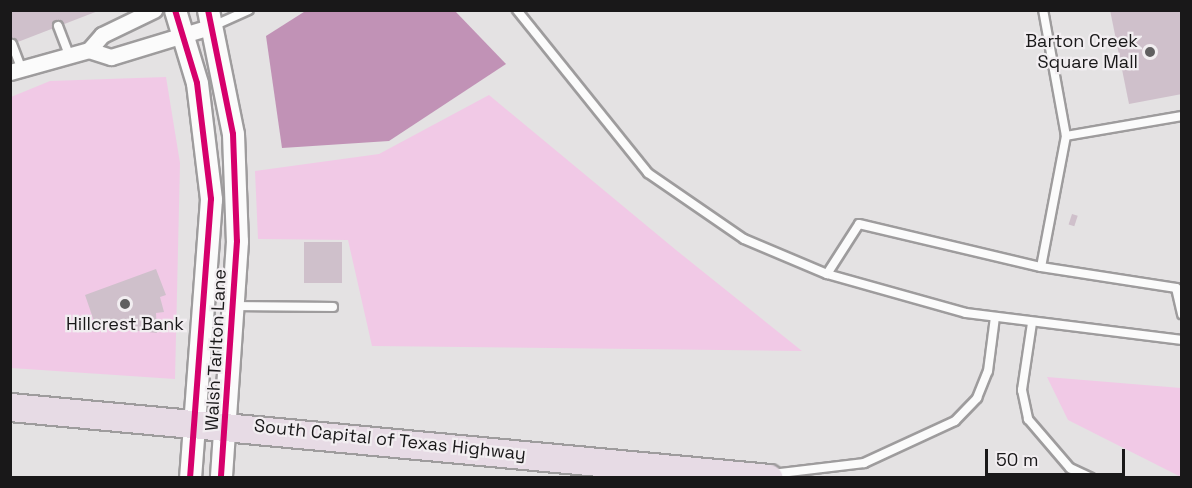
<!DOCTYPE html>
<style>
body{margin:0}
#map{position:relative;width:1192px;height:488px;overflow:hidden;background:#e4e2e3;font-family:"Space Grotesk",sans-serif}
div>[style]{position:absolute}
[style*='--x']{left:calc(var(--x)*1px);top:calc(var(--y)*1px);width:calc(var(--w)*1px);rotate:calc(var(--a)*1deg)}
.green>*{inset:0;background:#f1c9e6}
.water>*{inset:0;background:#c192b6}
.building>*{inset:0;background:#cfc0cb;transform-origin:0 0}
.roads{filter:drop-shadow(2px 0 #9e9c9d) drop-shadow(-2px 0 #9e9c9d) drop-shadow(0 2px #9e9c9d) drop-shadow(0 -2px #9e9c9d)}
.lane>*{height:8px;margin:-4px;padding:0 4px;transform-origin:4px;border-radius:4px;background:#fbfbfb}
.street>*{height:15px;margin:-7.5px;padding:0 7.5px;transform-origin:7.5px;border-radius:7.5px;background:#fbfbfb}
.secondary>*{height:21px;margin:-10.5px;padding:0 10.5px;transform-origin:10.5px;border-radius:10.5px;background:#fbfbfb}
.highway>*{height:27px;margin:-13.5px;padding:0 13.5px;transform-origin:13.5px;border-radius:13.5px;background:#e7dbe5}
.cycleway>*{height:6px;margin:-3px;padding:0 3px;transform-origin:3px;border-radius:3px;background:#d6006c}
.dots>*{width:16px;height:16px;translate:-50% -50%;box-sizing:border-box;border:3px solid #f2eef1;border-radius:50%}
span{translate:-50% -50%;white-space:nowrap;text-align:center;line-height:1.15;-webkit-text-stroke:4.5px #f2eef1;paint-order:stroke}
.poi-label{font-size:18px;color:#191819}
.right{translate:-100% -50%;text-align:right}
.street-label{font-size:18px;color:#191819}
.frame{position:absolute;inset:0;border:12px solid #191819;pointer-events:none}
.scale{position:absolute;left:985px;top:449px;width:140px;height:27px;box-sizing:border-box;border:3px solid #191819;border-top:0;padding-left:8px;font-size:18px;line-height:21px;white-space:nowrap;color:#191819;-webkit-text-stroke:4px #f2eef1;paint-order:stroke}
</style>
<div id="map">
<div class="green">
<i style="clip-path:polygon(166px 77px,180px 163px,175px 379px,11px 368px,11px 97px,50px 81px)"></i>
<i style="clip-path:polygon(489px 95px,676px 250px,802px 351px,372px 346px,348px 240px,258px 239px,255px 171px,379px 154px)"></i>
<i style="clip-path:polygon(1047px 377px,1181px 388px,1181px 477px,1068px 420px)"></i>
</div>
<div class="water">
<i style="clip-path:polygon(307px 10px,455px 11px,506px 64px,389px 141px,282px 148px,266px 36px)"></i>
</div>
<div class="building">
<i style="clip-path:polygon(10px 10px,98px 10px,98px 11px,10px 45px)"></i>
<i style="clip-path:polygon(1110px 10px,1182px 10px,1182px 94px,1129px 104px)"></i>
<i style="left:1072px;top:214px;width:6px;height:11px;rotate:18deg"></i>
<i style="left:304px;top:242px;width:38px;height:41px"></i>
<i style="clip-path:polygon(156px 269px,166px 295px,160px 297px,164px 312px,156px 313px,157px 333px,129px 330px,127px 324px,122px 330px,117px 322px,101px 328px,95px 324px,85px 295px)"></i>
</div>
<div class="roads">
<div class="lane">
<i style="--x:517;--y:10;--w:209;--a:51.2"></i>
<i style="--x:648;--y:173;--w:116;--a:34.5"></i>
<i style="--x:744;--y:239;--w:90;--a:22.9"></i>
<i style="--x:827;--y:274;--w:144;--a:15.7"></i>
<i style="--x:966;--y:313;--w:218;--a:7.1"></i>
<i style="--x:58;--y:26;--w:30;--a:69"></i>
<i style="--x:213;--y:26;--w:39;--a:-24"></i>
<i style="--x:12;--y:44;--w:25;--a:69"></i>
<i style="--x:1066;--y:136;--w:118;--a:-9.8"></i>
<i style="--x:1041;--y:267;--w:133;--a:-79.2"></i>
<i style="--x:1066;--y:136;--w:128;--a:-100.3"></i>
<i style="--x:827;--y:274;--w:59;--a:-57.4"></i>
<i style="--x:859;--y:224;--w:187;--a:13.3"></i>
<i style="--x:1041;--y:267;--w:137;--a:8.8"></i>
<i style="--x:1176;--y:288;--w:27;--a:77"></i>
<i style="--x:235;--y:306;--w:98;--a:0.6"></i>
<i style="--x:1032;--y:323;--w:68;--a:98.5"></i>
<i style="--x:1022;--y:390;--w:30;--a:78"></i>
<i style="--x:1028;--y:419;--w:65;--a:49.4"></i>
<i style="--x:1070;--y:468;--w:23;--a:25"></i>
<i style="--x:772;--y:474;--w:93;--a:-6.8"></i>
<i style="--x:864;--y:463;--w:100;--a:-24.8"></i>
<i style="--x:955;--y:421;--w:32;--a:-46"></i>
<i style="--x:977;--y:398;--w:29;--a:-68"></i>
<i style="--x:988;--y:371;--w:54;--a:-82.6"></i>
</div>
<div class="street">
<i style="--x:89;--y:50;--w:20;--a:-49"></i>
<i style="--x:102;--y:35;--w:58;--a:-25.7"></i>
<i style="--x:10;--y:72;--w:82;--a:-15.6"></i>
<i style="--x:89;--y:50;--w:23;--a:18"></i>
<i style="--x:111;--y:57;--w:107;--a:-16.9"></i>
</div>
<div class="secondary">
<i style="--x:175;--y:10;--w:76;--a:73.2"></i>
<i style="--x:197;--y:83;--w:117;--a:83.1"></i>
<i style="--x:211;--y:199;--w:280;--a:94.3"></i>
<i style="--x:208;--y:10;--w:126;--a:78.6"></i>
<i style="--x:233;--y:134;--w:107;--a:87.9"></i>
<i style="--x:237;--y:241;--w:238;--a:93.9"></i>
</div>
<div class="highway">
<i style="--x:10;--y:407;--w:762;--a:5.34"></i>
</div>
</div>
<div class="cycleway">
<i style="--x:175;--y:10;--w:76;--a:73.2"></i>
<i style="--x:197;--y:83;--w:117;--a:83.1"></i>
<i style="--x:211;--y:199;--w:280;--a:94.3"></i>
<i style="--x:208;--y:10;--w:126;--a:78.6"></i>
<i style="--x:233;--y:134;--w:107;--a:87.9"></i>
<i style="--x:237;--y:241;--w:238;--a:93.9"></i>
</div>
<div class="dots">
<i style="left:1150px;top:52px;background:#605f60"></i>
<i style="left:125px;top:304px;background:#605f60"></i>
</div>
<div class="poi-label">
<span class="right" style="left:1138px;top:52px">Barton Creek<br>Square Mall</span>
<span style="left:125px;top:324px">Hillcrest Bank</span>
</div>
<div class="street-label">
<span style="left:216px;top:350px;rotate:-87deg">Walsh Tarlton Lane</span>
<span style="left:390px;top:440px;rotate:6deg">South Capital of Texas Highway</span>
</div>
<div class="frame"></div>
<div class="scale">50 m</div>
</div>
